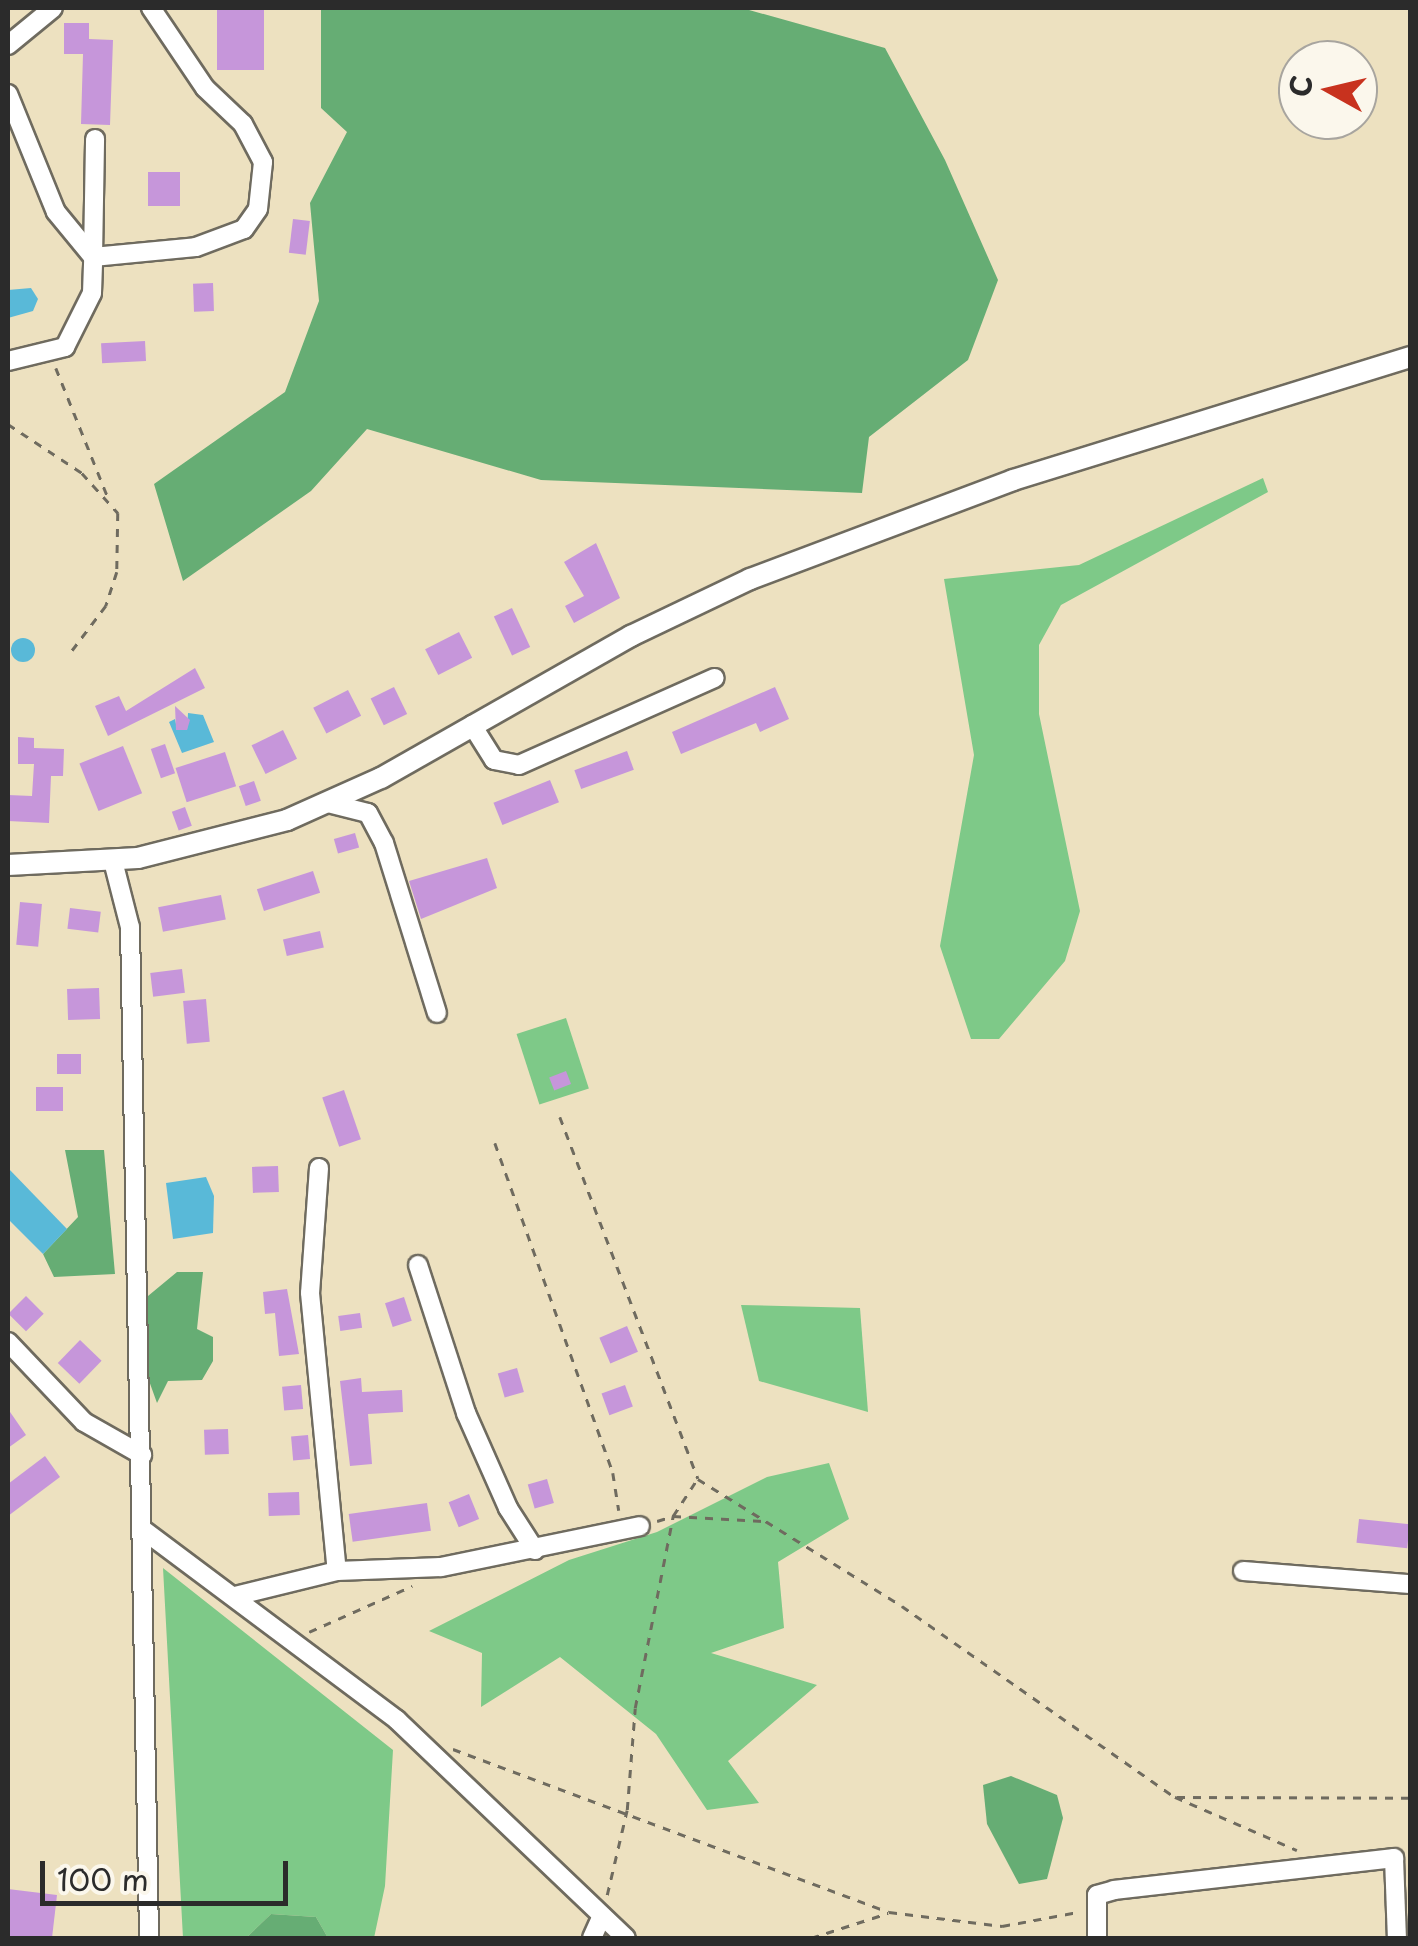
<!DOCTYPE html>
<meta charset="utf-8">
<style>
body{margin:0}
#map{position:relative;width:1418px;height:1946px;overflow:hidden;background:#ede1c0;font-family:"Playpen Sans",sans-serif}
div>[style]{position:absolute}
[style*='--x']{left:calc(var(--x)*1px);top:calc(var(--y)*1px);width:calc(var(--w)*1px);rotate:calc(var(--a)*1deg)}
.green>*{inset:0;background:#7ec988;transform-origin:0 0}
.forest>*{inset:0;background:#66ad74}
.water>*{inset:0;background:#59b9d8}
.round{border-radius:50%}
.building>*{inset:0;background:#c696da;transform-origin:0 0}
.path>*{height:2.5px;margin-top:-1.25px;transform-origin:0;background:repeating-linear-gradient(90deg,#6f6b5f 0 8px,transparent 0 16px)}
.roads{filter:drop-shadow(2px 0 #6f6b5f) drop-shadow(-2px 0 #6f6b5f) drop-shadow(0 2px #6f6b5f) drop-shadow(0 -2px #6f6b5f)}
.minor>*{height:18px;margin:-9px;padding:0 9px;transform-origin:9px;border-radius:9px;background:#fff}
.major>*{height:20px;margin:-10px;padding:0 10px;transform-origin:10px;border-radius:10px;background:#fff}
span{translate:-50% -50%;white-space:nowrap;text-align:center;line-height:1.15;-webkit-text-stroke:8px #fbf7ec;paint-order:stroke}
.frame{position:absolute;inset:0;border:10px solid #2b2b2b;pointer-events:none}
.north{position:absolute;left:1278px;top:40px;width:100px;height:100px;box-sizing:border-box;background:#fbf7ec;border:2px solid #a8a59f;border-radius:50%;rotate:278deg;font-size:28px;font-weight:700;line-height:40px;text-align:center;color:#2b2b2b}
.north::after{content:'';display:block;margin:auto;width:35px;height:45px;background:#c8321e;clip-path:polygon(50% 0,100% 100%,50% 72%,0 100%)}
.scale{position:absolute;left:40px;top:1861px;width:248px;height:45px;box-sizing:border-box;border:5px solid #2b2b2b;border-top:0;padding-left:12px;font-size:30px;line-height:35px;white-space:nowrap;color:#2b2b2b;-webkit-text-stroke:8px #fbf7ec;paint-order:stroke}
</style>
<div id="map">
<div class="green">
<i style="clip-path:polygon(1263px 478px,1268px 492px,1061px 605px,1039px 645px,1039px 714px,1080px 911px,1065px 961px,999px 1039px,971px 1039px,940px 946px,974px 755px,944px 579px,1079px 565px)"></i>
<i style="left:566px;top:1018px;width:74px;height:52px;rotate:72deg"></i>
<i style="clip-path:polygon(741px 1305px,860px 1308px,868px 1412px,759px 1381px)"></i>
<i style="clip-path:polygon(829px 1463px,849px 1519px,778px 1562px,784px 1628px,711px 1653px,817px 1685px,728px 1761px,759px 1803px,707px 1810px,656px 1734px,560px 1657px,481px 1707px,482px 1653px,429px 1631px,569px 1560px,657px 1532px,767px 1477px)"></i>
<i style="clip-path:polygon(163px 1568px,393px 1750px,385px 1886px,374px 1938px,328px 1938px,316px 1917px,271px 1914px,246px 1938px,183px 1938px)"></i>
</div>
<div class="forest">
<i style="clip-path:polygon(321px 8px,742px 8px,885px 48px,945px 160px,998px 280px,968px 360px,869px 437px,862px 493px,541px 480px,367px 429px,311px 491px,183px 581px,154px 484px,285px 392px,319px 301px,310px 203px,347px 132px,321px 108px)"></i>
<i style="clip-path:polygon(65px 1150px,104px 1150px,115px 1274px,54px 1277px,43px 1254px,78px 1217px)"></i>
<i style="clip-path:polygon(177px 1272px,203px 1272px,197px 1329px,213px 1337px,213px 1361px,202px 1380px,168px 1381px,157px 1403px,148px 1378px,148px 1296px)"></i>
<i style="clip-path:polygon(1011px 1776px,1057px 1795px,1063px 1818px,1047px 1879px,1019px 1884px,987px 1824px,983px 1785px)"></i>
<i style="clip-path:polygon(271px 1914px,316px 1917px,328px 1938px,246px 1938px)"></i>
</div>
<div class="water">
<i style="clip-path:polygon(31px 288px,38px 299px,33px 311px,8px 318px,8px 290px)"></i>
<i class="round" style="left:11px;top:638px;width:24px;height:24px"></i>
<i style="clip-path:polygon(188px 713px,203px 715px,214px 742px,182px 753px,169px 722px,175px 719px,177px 729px,187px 730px)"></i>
<i style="clip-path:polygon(8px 1168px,67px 1229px,43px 1254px,8px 1219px)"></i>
<i style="clip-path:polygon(206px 1177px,214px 1196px,213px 1233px,173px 1239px,166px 1183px)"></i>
</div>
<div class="building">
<i style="left:217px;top:8px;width:47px;height:62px"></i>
<i style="clip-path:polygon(64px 23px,89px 23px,89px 39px,113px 40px,110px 125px,81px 124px,83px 54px,64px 54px)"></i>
<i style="left:148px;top:172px;width:32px;height:34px"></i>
<i style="left:293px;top:219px;width:17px;height:34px;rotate:7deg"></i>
<i style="left:213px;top:283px;width:28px;height:20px;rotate:88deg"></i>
<i style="left:145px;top:341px;width:20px;height:44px;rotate:87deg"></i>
<i style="clip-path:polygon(596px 543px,620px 598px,574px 623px,565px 606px,584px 596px,564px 562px)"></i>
<i style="left:512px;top:608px;width:43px;height:20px;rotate:65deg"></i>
<i style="left:459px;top:632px;width:29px;height:38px;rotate:63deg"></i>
<i style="clip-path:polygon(195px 668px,205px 688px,108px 736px,95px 706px,119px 696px,126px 711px)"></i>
<i style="left:394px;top:687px;width:30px;height:26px;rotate:64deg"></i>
<i style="clip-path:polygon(775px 687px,789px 719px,760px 732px,756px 723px,681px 754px,672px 732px)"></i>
<i style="left:348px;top:690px;width:29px;height:39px;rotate:63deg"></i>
<i style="clip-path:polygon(175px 706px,190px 720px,187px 730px,176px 730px)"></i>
<i style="left:283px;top:730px;width:32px;height:35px;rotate:64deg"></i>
<i style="clip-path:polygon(18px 737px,34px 738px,34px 748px,64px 749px,63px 776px,51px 776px,49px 823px,8px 821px,8px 795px,32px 796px,34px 764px,18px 764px)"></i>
<i style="left:165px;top:744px;width:31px;height:15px;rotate:71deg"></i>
<i style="left:123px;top:746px;width:51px;height:47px;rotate:68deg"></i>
<i style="left:627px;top:751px;width:20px;height:56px;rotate:70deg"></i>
<i style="left:225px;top:752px;width:36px;height:52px;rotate:72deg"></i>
<i style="left:550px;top:780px;width:24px;height:61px;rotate:68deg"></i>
<i style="left:254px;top:781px;width:21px;height:16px;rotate:71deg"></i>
<i style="left:185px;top:807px;width:20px;height:14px;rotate:70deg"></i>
<i style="left:355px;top:833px;width:15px;height:22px;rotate:74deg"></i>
<i style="clip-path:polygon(487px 858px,497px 888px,421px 919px,409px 881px)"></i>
<i style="left:313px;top:871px;width:23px;height:59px;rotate:72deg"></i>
<i style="left:221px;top:895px;width:25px;height:64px;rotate:79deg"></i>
<i style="left:20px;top:902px;width:22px;height:43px;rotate:5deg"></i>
<i style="left:70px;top:908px;width:31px;height:21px;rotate:7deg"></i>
<i style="left:320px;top:931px;width:17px;height:38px;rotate:77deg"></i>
<i style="left:182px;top:969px;width:24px;height:32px;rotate:83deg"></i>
<i style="left:99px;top:988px;width:31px;height:32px;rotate:88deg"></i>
<i style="left:206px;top:999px;width:43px;height:23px;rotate:85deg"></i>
<i style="left:57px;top:1054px;width:24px;height:20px"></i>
<i style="left:566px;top:1071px;width:14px;height:18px;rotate:69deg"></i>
<i style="left:36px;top:1087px;width:27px;height:24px"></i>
<i style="left:344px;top:1090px;width:52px;height:23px;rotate:71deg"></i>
<i style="left:278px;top:1166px;width:26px;height:26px;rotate:88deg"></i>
<i style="clip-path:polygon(287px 1289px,299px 1354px,279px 1356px,275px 1313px,265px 1314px,263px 1292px)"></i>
<i style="left:26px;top:1296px;width:25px;height:25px;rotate:45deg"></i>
<i style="left:404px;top:1297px;width:25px;height:20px;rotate:72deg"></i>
<i style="left:360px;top:1313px;width:15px;height:22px;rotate:82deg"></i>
<i style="left:627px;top:1326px;width:28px;height:30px;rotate:67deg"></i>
<i style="left:80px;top:1340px;width:30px;height:32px;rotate:44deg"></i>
<i style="left:517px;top:1368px;width:25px;height:20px;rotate:74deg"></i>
<i style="clip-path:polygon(361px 1378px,362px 1392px,402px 1390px,403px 1412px,368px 1414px,372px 1464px,350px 1466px,340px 1381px)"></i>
<i style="left:301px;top:1385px;width:24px;height:19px;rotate:85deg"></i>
<i style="left:625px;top:1385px;width:23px;height:25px;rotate:70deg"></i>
<i style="clip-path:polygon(8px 1409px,26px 1435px,8px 1448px)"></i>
<i style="left:228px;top:1429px;width:25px;height:24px;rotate:88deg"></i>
<i style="left:308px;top:1435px;width:24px;height:17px;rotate:85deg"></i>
<i style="clip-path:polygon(45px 1456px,60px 1477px,8px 1516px,8px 1484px)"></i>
<i style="left:547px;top:1479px;width:25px;height:20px;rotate:74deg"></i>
<i style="left:299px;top:1492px;width:23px;height:31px;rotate:88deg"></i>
<i style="left:469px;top:1494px;width:27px;height:22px;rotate:68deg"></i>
<i style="left:427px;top:1503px;width:28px;height:79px;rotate:82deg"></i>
<i style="left:1359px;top:1519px;width:51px;height:24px;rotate:6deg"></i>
<i style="clip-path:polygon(8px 1889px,57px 1895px,52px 1938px,8px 1938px)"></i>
</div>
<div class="path">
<i style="--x:56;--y:368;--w:137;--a:68.1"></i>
<i style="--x:8;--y:424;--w:89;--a:33.5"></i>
<i style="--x:82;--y:473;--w:54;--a:48"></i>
<i style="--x:118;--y:513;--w:59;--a:91"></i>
<i style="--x:117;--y:572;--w:36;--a:108"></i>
<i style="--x:106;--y:606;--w:56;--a:127.1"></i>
<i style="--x:560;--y:1117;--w:387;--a:69.1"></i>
<i style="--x:698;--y:1479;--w:240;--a:31.9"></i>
<i style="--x:902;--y:1606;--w:333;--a:35"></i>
<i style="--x:1175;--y:1797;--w:133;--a:23.5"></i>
<i style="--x:495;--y:1143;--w:350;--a:70.3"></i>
<i style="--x:613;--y:1473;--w:38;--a:81"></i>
<i style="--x:657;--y:1521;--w:17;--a:-17"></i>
<i style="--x:673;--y:1516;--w:90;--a:3.2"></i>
<i style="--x:309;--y:1632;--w:113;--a:-24.1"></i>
<i style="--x:453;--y:1749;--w:465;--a:20.5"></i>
<i style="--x:889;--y:1912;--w:114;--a:7.1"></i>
<i style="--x:1002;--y:1926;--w:77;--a:-10.4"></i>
<i style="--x:1177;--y:1797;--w:233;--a:0.2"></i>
<i style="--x:607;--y:1895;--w:87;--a:-76.8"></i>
<i style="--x:627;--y:1810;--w:102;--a:-85.5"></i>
<i style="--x:635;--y:1708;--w:196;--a:-78.8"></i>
<i style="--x:673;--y:1516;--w:42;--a:-56.7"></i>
<i style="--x:811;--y:1938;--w:81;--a:-18"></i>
</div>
<div class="roads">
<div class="minor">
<i style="--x:8;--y:45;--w:58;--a:-39.4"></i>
<i style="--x:8;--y:94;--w:127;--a:67.9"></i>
<i style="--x:56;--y:212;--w:58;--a:50.6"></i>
<i style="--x:93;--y:257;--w:118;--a:-89"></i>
<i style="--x:8;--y:361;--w:59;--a:-13.8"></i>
<i style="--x:65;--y:347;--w:60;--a:-63.4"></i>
<i style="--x:92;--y:293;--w:36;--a:-88"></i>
<i style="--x:93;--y:257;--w:103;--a:-5.5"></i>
<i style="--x:196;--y:247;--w:51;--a:-20.6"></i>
<i style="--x:244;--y:229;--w:24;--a:-55"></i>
<i style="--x:258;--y:209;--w:47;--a:-83.9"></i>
<i style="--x:263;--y:162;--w:43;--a:-117.8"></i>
<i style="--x:243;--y:124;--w:52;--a:-136.5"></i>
<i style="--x:205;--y:88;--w:97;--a:-124"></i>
<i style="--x:472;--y:725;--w:41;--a:57.8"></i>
<i style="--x:494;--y:760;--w:25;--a:11"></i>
<i style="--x:519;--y:765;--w:214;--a:-24"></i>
<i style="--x:328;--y:803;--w:41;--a:14"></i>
<i style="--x:368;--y:813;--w:34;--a:62"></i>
<i style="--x:384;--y:843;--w:178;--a:72.7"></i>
<i style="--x:113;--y:861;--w:68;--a:75.6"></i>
<i style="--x:130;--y:927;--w:1011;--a:88.92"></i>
<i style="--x:319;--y:1168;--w:125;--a:94.1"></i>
<i style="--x:310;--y:1293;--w:279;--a:84.5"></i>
<i style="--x:418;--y:1265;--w:156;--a:72"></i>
<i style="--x:466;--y:1413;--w:104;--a:66.1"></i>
<i style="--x:508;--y:1508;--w:50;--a:57.3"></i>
<i style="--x:8;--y:1342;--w:110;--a:46.5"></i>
<i style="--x:84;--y:1422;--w:67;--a:29.6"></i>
<i style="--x:142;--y:1529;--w:319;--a:36.8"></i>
<i style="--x:397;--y:1720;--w:316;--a:43.6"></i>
<i style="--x:1243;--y:1571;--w:168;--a:4.5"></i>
<i style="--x:235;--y:1596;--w:105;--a:-13.8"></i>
<i style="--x:337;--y:1571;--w:104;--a:-2.2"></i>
<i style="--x:441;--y:1567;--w:203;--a:-11.6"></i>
<i style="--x:592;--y:1938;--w:24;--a:-66"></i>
<i style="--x:1097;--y:1938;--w:43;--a:-90"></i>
<i style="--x:1097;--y:1895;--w:18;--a:-16"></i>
<i style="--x:1114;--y:1890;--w:282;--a:-6.5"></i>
<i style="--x:1394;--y:1858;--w:80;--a:87.9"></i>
</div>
<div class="major">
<i style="--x:8;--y:865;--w:130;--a:-3.1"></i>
<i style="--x:138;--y:858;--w:154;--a:-14.3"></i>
<i style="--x:287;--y:820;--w:103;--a:-24.1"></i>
<i style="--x:381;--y:778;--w:288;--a:-29.6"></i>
<i style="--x:631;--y:636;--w:132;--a:-25.6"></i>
<i style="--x:750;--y:579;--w:281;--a:-20.6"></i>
<i style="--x:1013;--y:480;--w:416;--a:-17.2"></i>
</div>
</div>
<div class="frame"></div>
<div class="north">С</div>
<div class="scale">100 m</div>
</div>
